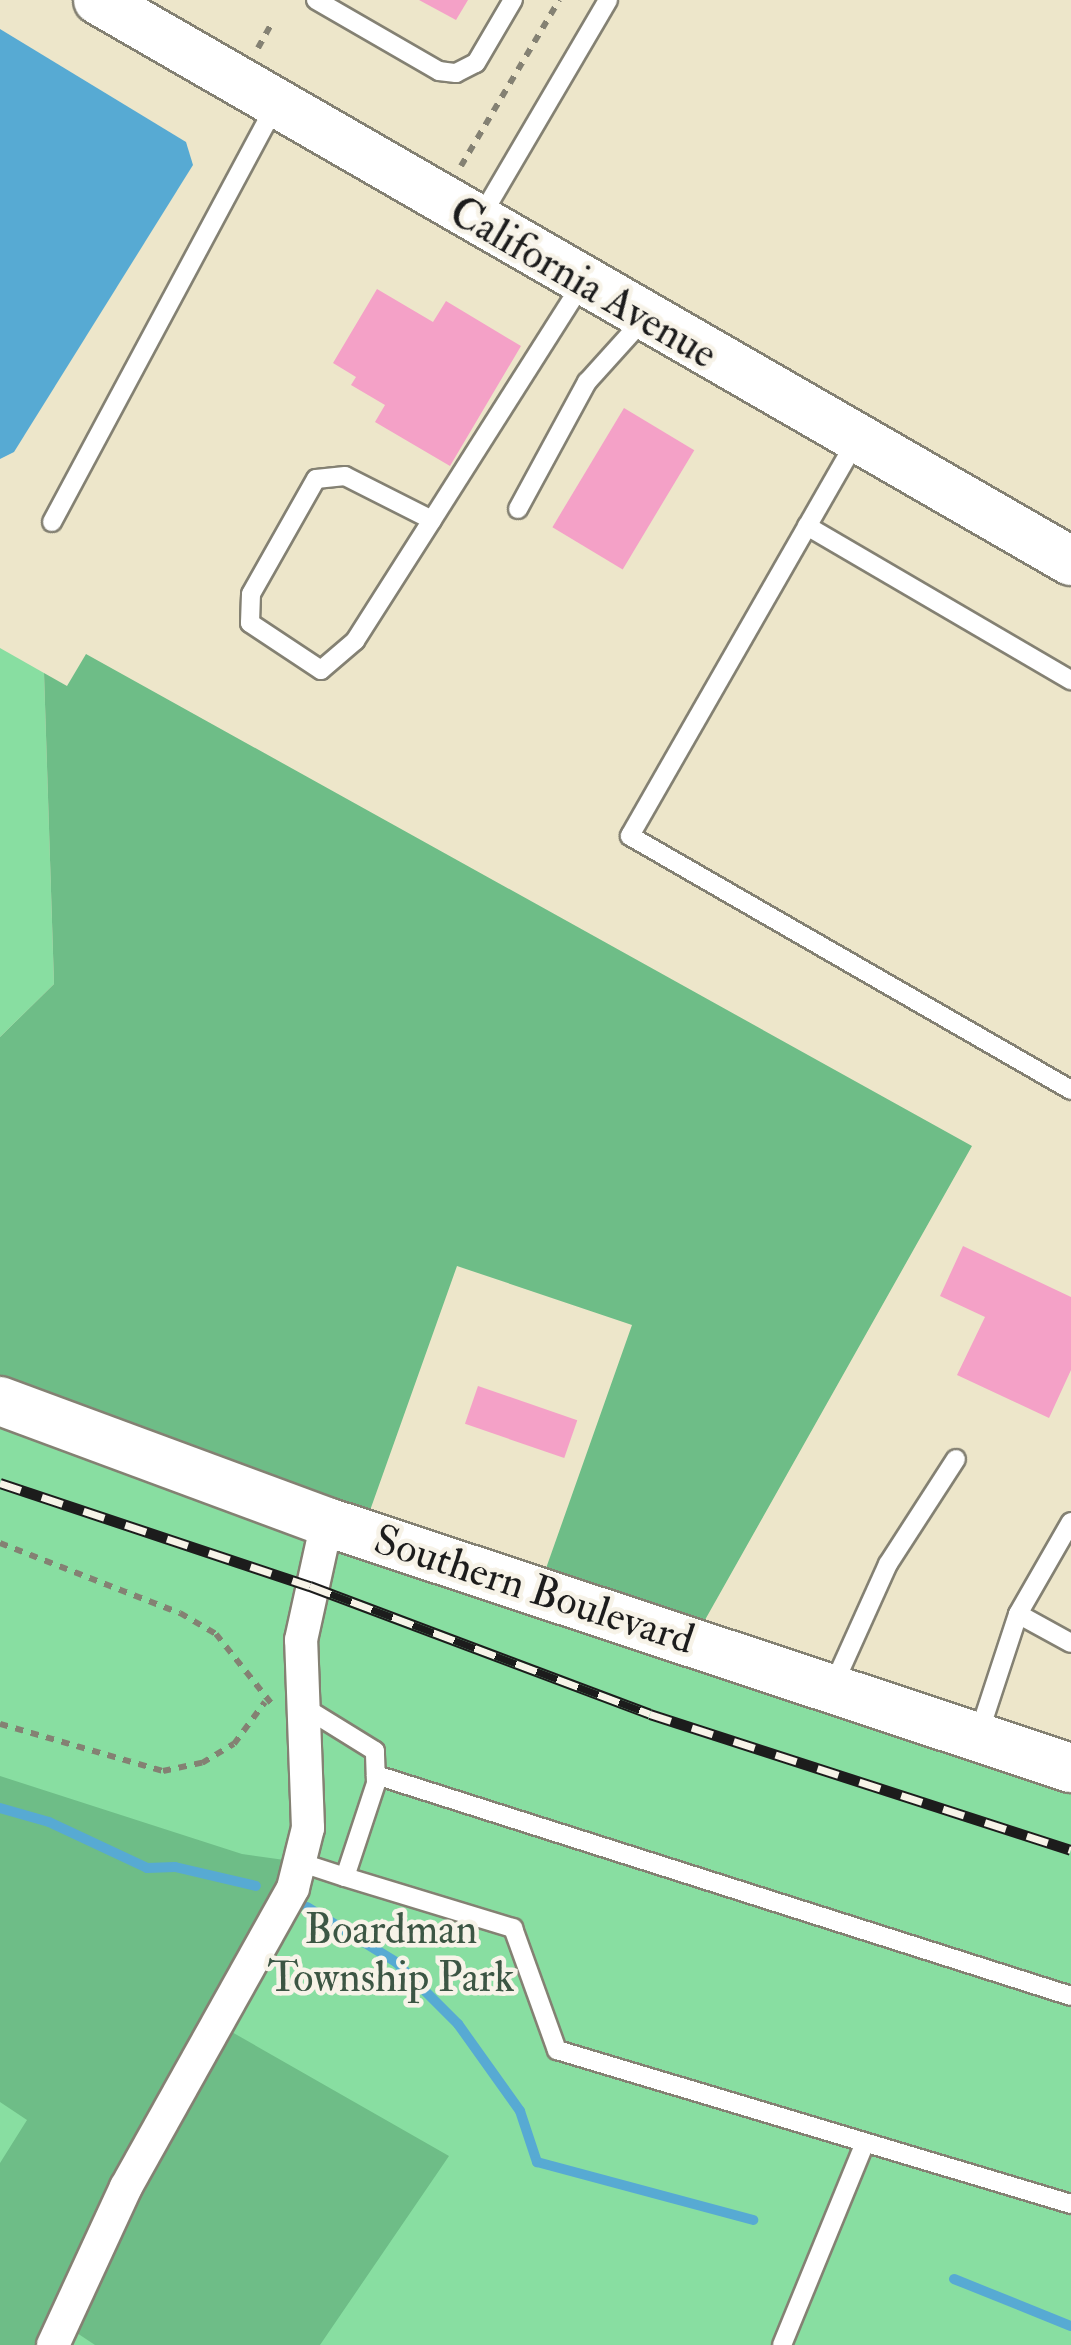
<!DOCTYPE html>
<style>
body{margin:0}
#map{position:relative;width:1071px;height:2345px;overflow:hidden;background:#ede6ca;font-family:"IM FELL Double Pica",serif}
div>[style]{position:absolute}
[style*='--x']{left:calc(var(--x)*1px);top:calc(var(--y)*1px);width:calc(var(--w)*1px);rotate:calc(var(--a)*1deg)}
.green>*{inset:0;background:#88dea1}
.forest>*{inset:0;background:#6ebd87}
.water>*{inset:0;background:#57aad3}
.stream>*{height:10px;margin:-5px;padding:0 5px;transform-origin:5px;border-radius:5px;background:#57aad3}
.building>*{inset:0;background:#f4a1c7;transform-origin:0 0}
.path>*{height:6px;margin-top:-3px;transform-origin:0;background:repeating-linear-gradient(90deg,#848173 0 8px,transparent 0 16px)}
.roads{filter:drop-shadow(2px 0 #848173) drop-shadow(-2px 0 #848173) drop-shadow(0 2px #848173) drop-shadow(0 -2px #848173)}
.lane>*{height:18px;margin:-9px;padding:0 9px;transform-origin:9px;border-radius:9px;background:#fff}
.street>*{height:32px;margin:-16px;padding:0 16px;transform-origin:16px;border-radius:16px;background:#fff}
.secondary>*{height:48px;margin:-24px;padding:0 24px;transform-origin:24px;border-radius:24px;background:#fff}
.rail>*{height:11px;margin-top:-5.5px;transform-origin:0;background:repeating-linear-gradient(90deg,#f7f3e8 0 22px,#1c1c1c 0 44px);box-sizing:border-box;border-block:2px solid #1c1c1c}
span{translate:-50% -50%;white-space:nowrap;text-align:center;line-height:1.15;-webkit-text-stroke:9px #f7f3e8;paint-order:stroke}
.street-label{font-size:42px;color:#1c1c1c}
.park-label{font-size:42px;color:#3c5644}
</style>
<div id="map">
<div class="green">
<i style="clip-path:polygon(0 648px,44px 673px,54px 984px,0 1037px)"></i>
<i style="clip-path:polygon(0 1401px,1071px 1768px,1071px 2345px,0 2345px)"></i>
</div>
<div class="forest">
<i style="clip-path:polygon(86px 654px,972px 1146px,692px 1643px,538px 1591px,632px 1325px,457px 1266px,362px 1533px,0 1401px,0 1037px,54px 984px,44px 673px,67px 686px)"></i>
<i style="clip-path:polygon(0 1776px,242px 1854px,299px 1862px,216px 2023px,449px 2156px,320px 2345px,95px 2345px,65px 2325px,53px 2345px,0 2345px,0 2163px,27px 2120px,0 2102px)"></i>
</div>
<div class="water">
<i style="clip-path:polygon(0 29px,186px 142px,193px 165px,14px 452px,0 459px)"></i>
</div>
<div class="stream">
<i style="--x:0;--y:1808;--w:51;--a:15.9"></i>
<i style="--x:49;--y:1822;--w:108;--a:25.1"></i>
<i style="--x:147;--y:1868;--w:28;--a:-2"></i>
<i style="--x:175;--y:1867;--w:83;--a:13.2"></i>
<i style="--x:307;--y:1907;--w:105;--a:31.7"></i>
<i style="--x:396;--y:1962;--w:88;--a:45"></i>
<i style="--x:458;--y:2024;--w:107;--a:54.5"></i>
<i style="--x:520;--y:2111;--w:54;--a:71.6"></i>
<i style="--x:537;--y:2162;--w:224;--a:15"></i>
<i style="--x:954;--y:2279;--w:126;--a:21.9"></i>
</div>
<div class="building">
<i style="clip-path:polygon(419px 0,468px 0,456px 20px)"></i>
<i style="clip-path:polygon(377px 289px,433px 322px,446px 301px,521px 346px,450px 466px,375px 422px,385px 405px,351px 385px,356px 377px,333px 363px)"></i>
<i style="left:624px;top:408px;width:82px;height:139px;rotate:31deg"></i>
<i style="clip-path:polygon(963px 1246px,1071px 1297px,1071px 1370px,1049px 1418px,957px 1375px,985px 1317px,940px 1296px)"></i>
<i style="left:478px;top:1386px;width:105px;height:40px;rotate:19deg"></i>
</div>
<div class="path">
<i style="--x:258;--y:48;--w:29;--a:-61"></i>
<i style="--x:461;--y:166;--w:193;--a:-59.4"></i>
<i style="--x:0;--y:1543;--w:193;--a:21.3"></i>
<i style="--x:180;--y:1613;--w:42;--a:30.3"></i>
<i style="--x:216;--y:1634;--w:88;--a:51.4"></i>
<i style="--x:0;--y:1724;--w:170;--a:16.1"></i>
<i style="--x:163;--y:1771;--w:40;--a:-12"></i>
<i style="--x:202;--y:1763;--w:37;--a:-31"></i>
<i style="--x:234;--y:1744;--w:52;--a:-53.6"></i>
</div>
<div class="roads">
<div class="lane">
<i style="--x:316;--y:0;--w:142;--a:30"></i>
<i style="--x:439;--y:71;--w:17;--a:7"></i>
<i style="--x:456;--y:73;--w:22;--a:-27"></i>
<i style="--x:476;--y:63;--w:73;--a:-59.6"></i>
<i style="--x:479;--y:220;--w:255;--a:-59.6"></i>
<i style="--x:856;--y:441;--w:455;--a:119.8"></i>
<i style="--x:630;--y:836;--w:509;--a:29.94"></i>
<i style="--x:518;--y:509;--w:145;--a:-61.5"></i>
<i style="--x:587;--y:382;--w:85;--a:-47.9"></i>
<i style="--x:432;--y:520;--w:97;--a:-153.2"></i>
<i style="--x:345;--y:476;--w:29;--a:174"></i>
<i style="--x:316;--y:479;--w:132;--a:119.5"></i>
<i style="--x:251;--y:594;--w:29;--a:92"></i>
<i style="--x:250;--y:623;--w:85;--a:33.5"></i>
<i style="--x:321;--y:670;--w:45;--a:-40.5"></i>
<i style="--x:355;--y:641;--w:143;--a:-57.5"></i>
<i style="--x:432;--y:520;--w:280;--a:-57.6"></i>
<i style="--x:52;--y:522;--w:473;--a:-61.8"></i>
<i style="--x:807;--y:526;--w:306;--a:30.3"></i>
<i style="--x:1018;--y:1614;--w:106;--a:-60.1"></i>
<i style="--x:832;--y:1688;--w:136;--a:-65.7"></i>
<i style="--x:888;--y:1564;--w:125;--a:-57.1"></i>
<i style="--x:978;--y:1736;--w:128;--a:-71.8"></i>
<i style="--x:1018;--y:1614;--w:60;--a:28.7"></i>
<i style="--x:376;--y:1775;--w:729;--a:17.64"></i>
<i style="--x:299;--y:1862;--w:48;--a:18.1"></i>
<i style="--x:345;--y:1877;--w:99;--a:-71.7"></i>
<i style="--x:376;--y:1783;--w:32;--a:-92"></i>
<i style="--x:375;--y:1751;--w:80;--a:-148.3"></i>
<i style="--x:345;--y:1877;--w:176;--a:16.9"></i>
<i style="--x:513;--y:1928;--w:130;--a:70.2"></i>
<i style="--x:557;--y:2050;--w:537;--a:16.68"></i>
<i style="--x:782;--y:2345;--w:218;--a:-67.7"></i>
</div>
<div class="street">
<i style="--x:53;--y:2345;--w:174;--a:-65.2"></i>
<i style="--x:126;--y:2187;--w:342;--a:-60.8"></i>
<i style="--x:293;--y:1888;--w:62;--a:-76"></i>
<i style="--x:308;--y:1828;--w:188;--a:-92.1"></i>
<i style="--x:301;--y:1640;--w:121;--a:-77.6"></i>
</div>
<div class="secondary">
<i style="--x:98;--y:0;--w:1123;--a:29.97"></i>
<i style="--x:0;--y:1401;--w:349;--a:20.3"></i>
<i style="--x:327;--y:1522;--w:784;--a:18.3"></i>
</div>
</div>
<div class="rail">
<i style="--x:0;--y:1483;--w:327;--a:18.4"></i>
<i style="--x:310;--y:1586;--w:363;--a:20.6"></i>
<i style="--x:650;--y:1714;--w:442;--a:17.9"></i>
</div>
<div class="street-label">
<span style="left:583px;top:283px;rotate:30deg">California Avenue</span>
<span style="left:534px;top:1590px;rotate:18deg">Southern Boulevard</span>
</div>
<div class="park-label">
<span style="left:391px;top:1954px">Boardman<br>Township Park</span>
</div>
</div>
